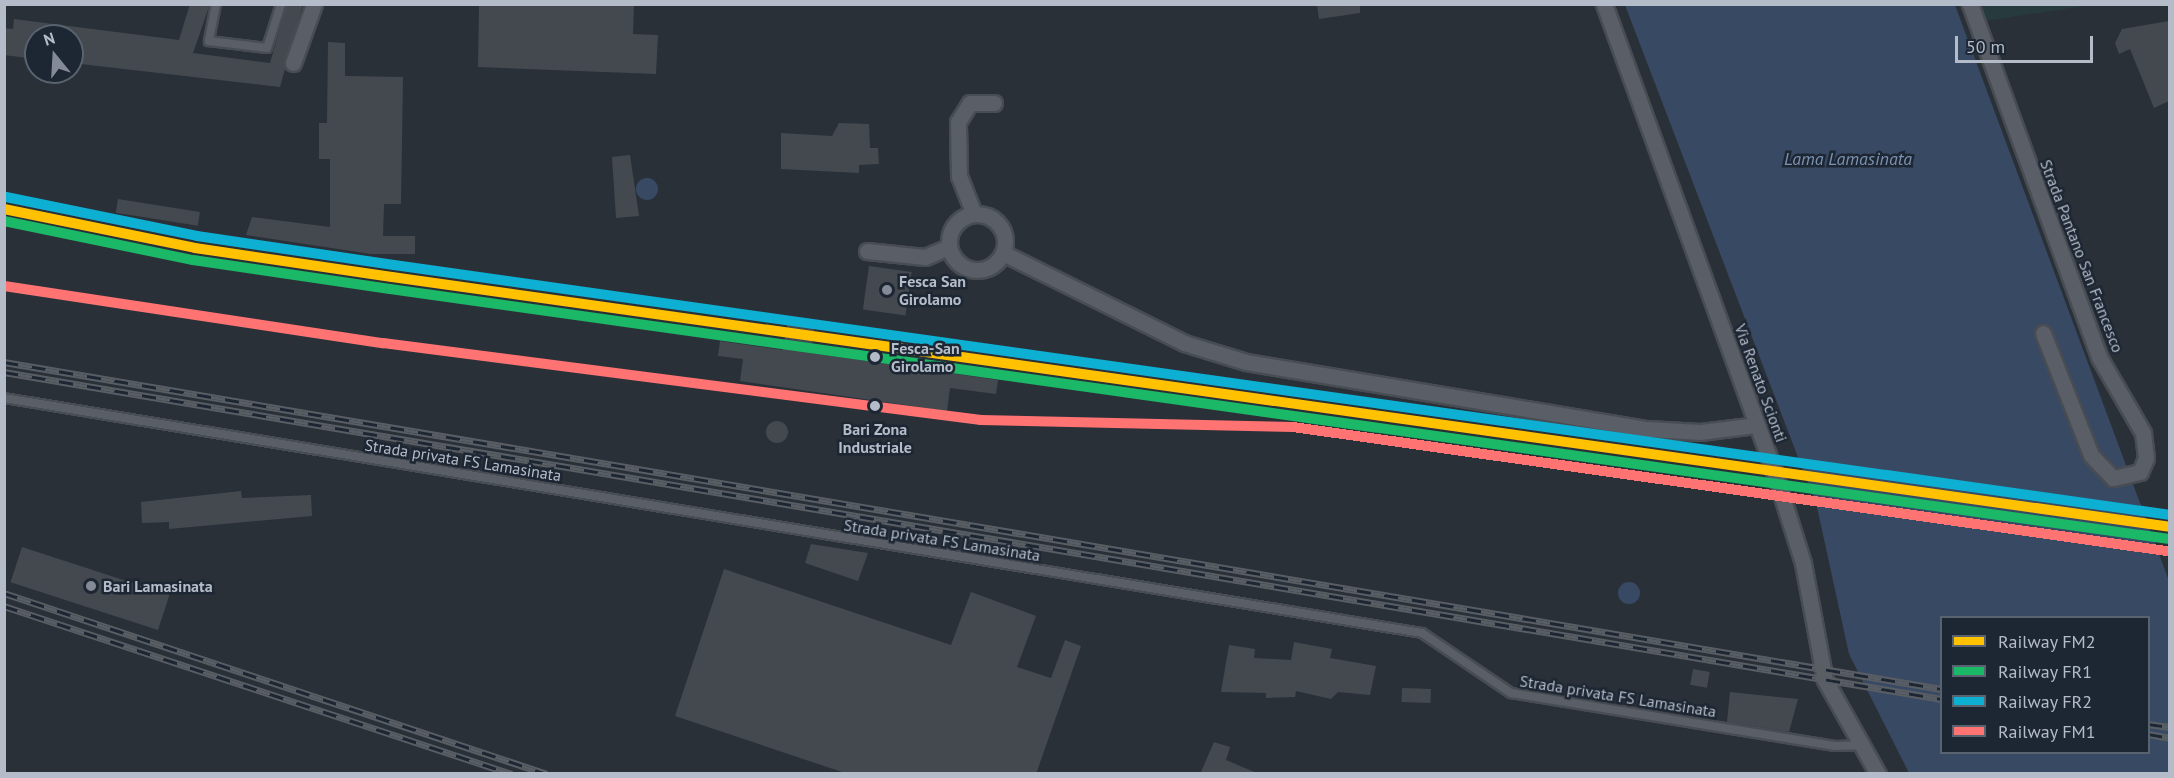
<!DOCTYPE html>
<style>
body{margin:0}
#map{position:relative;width:2174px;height:778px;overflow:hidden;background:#2a3038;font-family:"PT Sans",sans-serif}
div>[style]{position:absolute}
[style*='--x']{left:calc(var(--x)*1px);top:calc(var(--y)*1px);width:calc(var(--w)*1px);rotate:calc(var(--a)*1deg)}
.green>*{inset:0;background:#273a3e}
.water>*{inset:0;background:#384963}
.round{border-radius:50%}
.building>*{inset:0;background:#444950;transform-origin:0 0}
.roads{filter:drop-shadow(2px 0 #484c53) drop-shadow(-2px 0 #484c53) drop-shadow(0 2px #484c53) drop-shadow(0 -2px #484c53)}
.lane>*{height:8px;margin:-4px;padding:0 4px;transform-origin:4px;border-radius:4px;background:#5a5e66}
.street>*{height:15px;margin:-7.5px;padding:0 7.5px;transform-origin:7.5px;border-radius:7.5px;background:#5a5e66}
.street>.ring{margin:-7.5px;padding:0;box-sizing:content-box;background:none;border:15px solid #5a5e66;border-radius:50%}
.rail>*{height:7px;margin-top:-3.5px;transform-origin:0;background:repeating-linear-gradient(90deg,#1d2633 0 14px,#595d64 0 28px);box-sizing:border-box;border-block:2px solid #595d64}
.rail-1>*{height:10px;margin:-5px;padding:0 5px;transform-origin:5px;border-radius:5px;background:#ffc100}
.rail-2>*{height:10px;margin:-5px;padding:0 5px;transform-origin:5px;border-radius:5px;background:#1ab867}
.rail-3>*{height:10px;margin:-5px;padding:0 5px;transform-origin:5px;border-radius:5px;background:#0dafd3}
.rail-4>*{height:10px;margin:-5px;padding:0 5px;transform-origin:5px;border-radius:5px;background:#ff7373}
.dots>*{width:16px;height:16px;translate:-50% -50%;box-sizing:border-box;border:3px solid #1d2633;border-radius:50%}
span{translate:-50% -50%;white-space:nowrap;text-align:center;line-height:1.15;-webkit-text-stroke:5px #1d2633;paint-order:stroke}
.street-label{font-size:16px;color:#b4bcc9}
.poi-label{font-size:16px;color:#b4bcc9;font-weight:700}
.left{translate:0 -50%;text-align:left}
.stop-label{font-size:16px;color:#b4bcc9;font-weight:700}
.water-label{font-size:18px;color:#7c92b1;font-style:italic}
.frame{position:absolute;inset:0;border:6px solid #b4bcc9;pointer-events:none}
.legend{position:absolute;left:1940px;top:616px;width:210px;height:138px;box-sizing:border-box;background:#1d2633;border:2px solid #59626f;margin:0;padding:8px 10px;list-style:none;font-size:18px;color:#b4bcc9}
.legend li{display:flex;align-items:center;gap:12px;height:30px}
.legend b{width:30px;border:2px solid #59626f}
.north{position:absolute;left:24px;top:24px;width:60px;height:60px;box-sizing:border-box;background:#1d2633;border:2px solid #59626f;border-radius:50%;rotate:342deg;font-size:16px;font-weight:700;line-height:24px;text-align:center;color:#b4bcc9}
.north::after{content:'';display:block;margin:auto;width:21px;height:27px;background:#848b96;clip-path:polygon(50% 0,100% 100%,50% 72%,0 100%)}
.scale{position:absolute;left:1955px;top:36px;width:138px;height:27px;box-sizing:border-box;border:3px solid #b4bcc9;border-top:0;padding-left:8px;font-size:18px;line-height:21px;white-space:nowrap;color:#b4bcc9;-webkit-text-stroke:4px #1d2633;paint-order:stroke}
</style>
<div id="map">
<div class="green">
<i style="clip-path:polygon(1979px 5px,1979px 4px,2091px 5px,1985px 21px)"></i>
</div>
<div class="water">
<i style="clip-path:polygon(evenodd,1625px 5px,1955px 5px,2169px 581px,2169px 773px,1909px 773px,1849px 654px,1817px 507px,1625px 5px,1942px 618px,2148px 618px,2148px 752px,1942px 752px,1942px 618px)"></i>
<i class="round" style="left:636px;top:178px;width:22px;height:22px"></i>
<i class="round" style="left:1618px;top:582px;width:22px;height:22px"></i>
</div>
<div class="building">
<i style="clip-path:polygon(190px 4px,210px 4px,193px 53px,270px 63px,287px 4px,303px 4px,280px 87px,72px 63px,72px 36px,36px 36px,36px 59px,4px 55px,4px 28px,13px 29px,14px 19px,179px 40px)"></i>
<i style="clip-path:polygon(479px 4px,634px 4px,633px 34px,658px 35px,656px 74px,478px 67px)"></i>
<i style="clip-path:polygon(1317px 4px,1360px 4px,1360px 13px,1319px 19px)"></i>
<i style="clip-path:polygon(2169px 21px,2169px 101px,2154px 108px,2130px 49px,2119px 54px,2115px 43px,2122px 29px)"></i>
<i style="clip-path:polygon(328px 42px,345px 43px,345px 76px,403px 77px,401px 204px,384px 204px,383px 236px,415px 236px,415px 254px,371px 254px,246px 235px,252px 217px,330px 227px,330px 159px,319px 159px,319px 123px,327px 123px)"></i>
<i style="clip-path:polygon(839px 123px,869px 124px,870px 148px,878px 148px,879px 164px,859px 165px,859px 173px,781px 169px,781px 133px,832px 136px)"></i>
<i style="clip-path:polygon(630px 155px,639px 216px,616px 218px,612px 157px)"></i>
<i style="left:118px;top:199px;width:83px;height:14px;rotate:9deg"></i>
<i style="left:869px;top:266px;width:43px;height:44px;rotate:8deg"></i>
<i style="clip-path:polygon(788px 319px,815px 323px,811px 353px,998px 380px,996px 394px,950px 388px,947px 411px,740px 381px,743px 359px,718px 356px,720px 341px,783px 350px)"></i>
<i class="round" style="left:766px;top:421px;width:22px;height:22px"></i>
<i style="clip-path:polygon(241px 491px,242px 498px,311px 495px,312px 516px,169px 529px,169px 522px,142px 523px,141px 502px)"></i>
<i style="clip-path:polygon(811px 544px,868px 553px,858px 581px,805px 563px)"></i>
<i style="left:22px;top:547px;width:155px;height:37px;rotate:18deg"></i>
<i style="clip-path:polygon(724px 569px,951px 645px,971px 592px,1036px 616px,1017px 667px,1051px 678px,1065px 640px,1081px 646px,1036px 774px,848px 774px,675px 716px)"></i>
<i style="clip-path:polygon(1294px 642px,1332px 649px,1330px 658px,1376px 666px,1370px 695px,1338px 692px,1331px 699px,1296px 691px,1295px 697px,1266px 698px,1266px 693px,1221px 692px,1229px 645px,1255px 649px,1254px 658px,1291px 660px)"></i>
<i style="left:1693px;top:669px;width:17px;height:16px;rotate:10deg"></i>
<i style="left:1402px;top:688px;width:29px;height:14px;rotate:2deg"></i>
<i style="clip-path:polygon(1730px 692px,1798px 699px,1789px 732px,1727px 722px)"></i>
<i style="clip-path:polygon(1214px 742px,1230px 747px,1226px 760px,1259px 774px,1200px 774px)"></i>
</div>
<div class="roads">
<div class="lane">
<i style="--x:216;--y:4;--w:38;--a:101"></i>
<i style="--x:209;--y:41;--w:58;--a:6.9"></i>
<i style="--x:267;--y:48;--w:46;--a:-72.3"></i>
<i style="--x:4;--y:398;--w:1437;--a:9.41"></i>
<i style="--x:1422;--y:633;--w:107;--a:34"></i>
<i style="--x:1511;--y:693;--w:328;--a:9.3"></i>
<i style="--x:1835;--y:746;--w:24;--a:-2"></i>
</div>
<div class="street">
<i style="--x:1604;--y:4;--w:497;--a:70"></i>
<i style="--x:1774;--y:471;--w:96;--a:72.5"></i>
<i style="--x:1803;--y:563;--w:119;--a:79.4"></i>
<i style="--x:1825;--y:680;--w:108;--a:60.6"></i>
<i style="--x:1970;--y:4;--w:376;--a:69.9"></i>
<i style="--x:2099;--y:357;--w:88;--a:59.9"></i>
<i style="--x:2143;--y:433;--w:25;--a:83"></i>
<i style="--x:2146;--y:458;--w:15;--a:113"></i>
<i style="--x:2140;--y:472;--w:28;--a:167"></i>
<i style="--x:2113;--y:478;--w:32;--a:-134"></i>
<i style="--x:2091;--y:455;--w:131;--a:-111.5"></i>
<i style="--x:293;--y:63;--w:63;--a:-70.4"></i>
<i style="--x:974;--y:214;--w:41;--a:-111.5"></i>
<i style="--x:959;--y:176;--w:54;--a:-91.1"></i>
<i style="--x:958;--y:122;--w:22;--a:-58"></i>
<i style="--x:970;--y:103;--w:24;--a:0"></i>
<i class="ring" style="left:949px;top:214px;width:41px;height:41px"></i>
<i style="--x:867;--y:251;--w:58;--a:5.9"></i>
<i style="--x:925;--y:257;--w:26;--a:-23"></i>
<i style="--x:1003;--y:253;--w:202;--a:26.4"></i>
<i style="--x:1184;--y:343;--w:65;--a:17"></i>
<i style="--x:1246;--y:362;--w:408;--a:9.5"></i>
<i style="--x:1648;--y:429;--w:52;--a:3.3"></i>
<i style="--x:1700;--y:432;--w:57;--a:-7"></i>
</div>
</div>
<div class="rail">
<i style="--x:4;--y:362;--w:1965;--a:9.58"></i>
<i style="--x:4;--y:372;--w:1965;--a:9.58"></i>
<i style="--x:4;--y:593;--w:572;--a:18.43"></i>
<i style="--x:4;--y:606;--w:535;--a:18.3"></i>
<i style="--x:2148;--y:724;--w:22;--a:8"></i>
<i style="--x:2148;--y:734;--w:22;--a:10"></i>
</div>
<div class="rail-1">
<i style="--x:4;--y:209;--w:195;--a:11.5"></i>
<i style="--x:195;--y:248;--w:199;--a:8.4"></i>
<i style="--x:392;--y:277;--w:1795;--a:8"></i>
</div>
<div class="rail-2">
<i style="--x:4;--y:221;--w:193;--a:11.7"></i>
<i style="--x:193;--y:260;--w:199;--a:8.4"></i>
<i style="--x:390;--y:289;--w:1795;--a:8"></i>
</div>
<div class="rail-3">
<i style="--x:6;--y:197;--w:195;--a:11.5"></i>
<i style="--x:197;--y:236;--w:199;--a:8.4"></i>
<i style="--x:394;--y:265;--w:1794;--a:8.01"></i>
</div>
<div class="rail-4">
<i style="--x:4;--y:286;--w:383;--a:8.6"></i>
<i style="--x:383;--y:343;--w:603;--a:7.34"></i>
<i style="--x:981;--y:420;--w:312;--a:1.3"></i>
<i style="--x:1293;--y:427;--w:883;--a:8.08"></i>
</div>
<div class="dots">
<i style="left:887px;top:290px;background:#848b96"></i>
<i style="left:875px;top:357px;background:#b4bcc9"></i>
<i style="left:875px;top:406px;background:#b4bcc9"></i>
<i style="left:91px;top:586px;background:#848b96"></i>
</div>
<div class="street-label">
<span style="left:2082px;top:256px;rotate:69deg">Strada Pantano San Francesco</span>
<span style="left:1761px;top:383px;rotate:70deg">Via Renato Scionti</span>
<span style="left:463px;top:460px;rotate:9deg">Strada privata FS Lamasinata</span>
<span style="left:942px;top:540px;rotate:9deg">Strada privata FS Lamasinata</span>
<span style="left:1618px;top:696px;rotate:9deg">Strada privata FS Lamasinata</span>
</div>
<div class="poi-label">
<span class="left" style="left:899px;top:290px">Fesca San<br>Girolamo</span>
<span class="left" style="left:103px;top:586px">Bari Lamasinata</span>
</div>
<div class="stop-label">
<span class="left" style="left:891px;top:357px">Fesca-San<br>Girolamo</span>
<span style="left:875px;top:438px">Bari Zona<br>Industriale</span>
</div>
<div class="water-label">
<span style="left:1848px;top:159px">Lama Lamasinata</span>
</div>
<div class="frame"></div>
<ul class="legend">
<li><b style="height:8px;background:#ffc100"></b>Railway FM2</li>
<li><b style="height:8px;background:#1ab867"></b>Railway FR1</li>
<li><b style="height:8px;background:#0dafd3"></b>Railway FR2</li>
<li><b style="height:8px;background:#ff7373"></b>Railway FM1</li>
</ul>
<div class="north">N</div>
<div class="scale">50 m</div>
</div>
